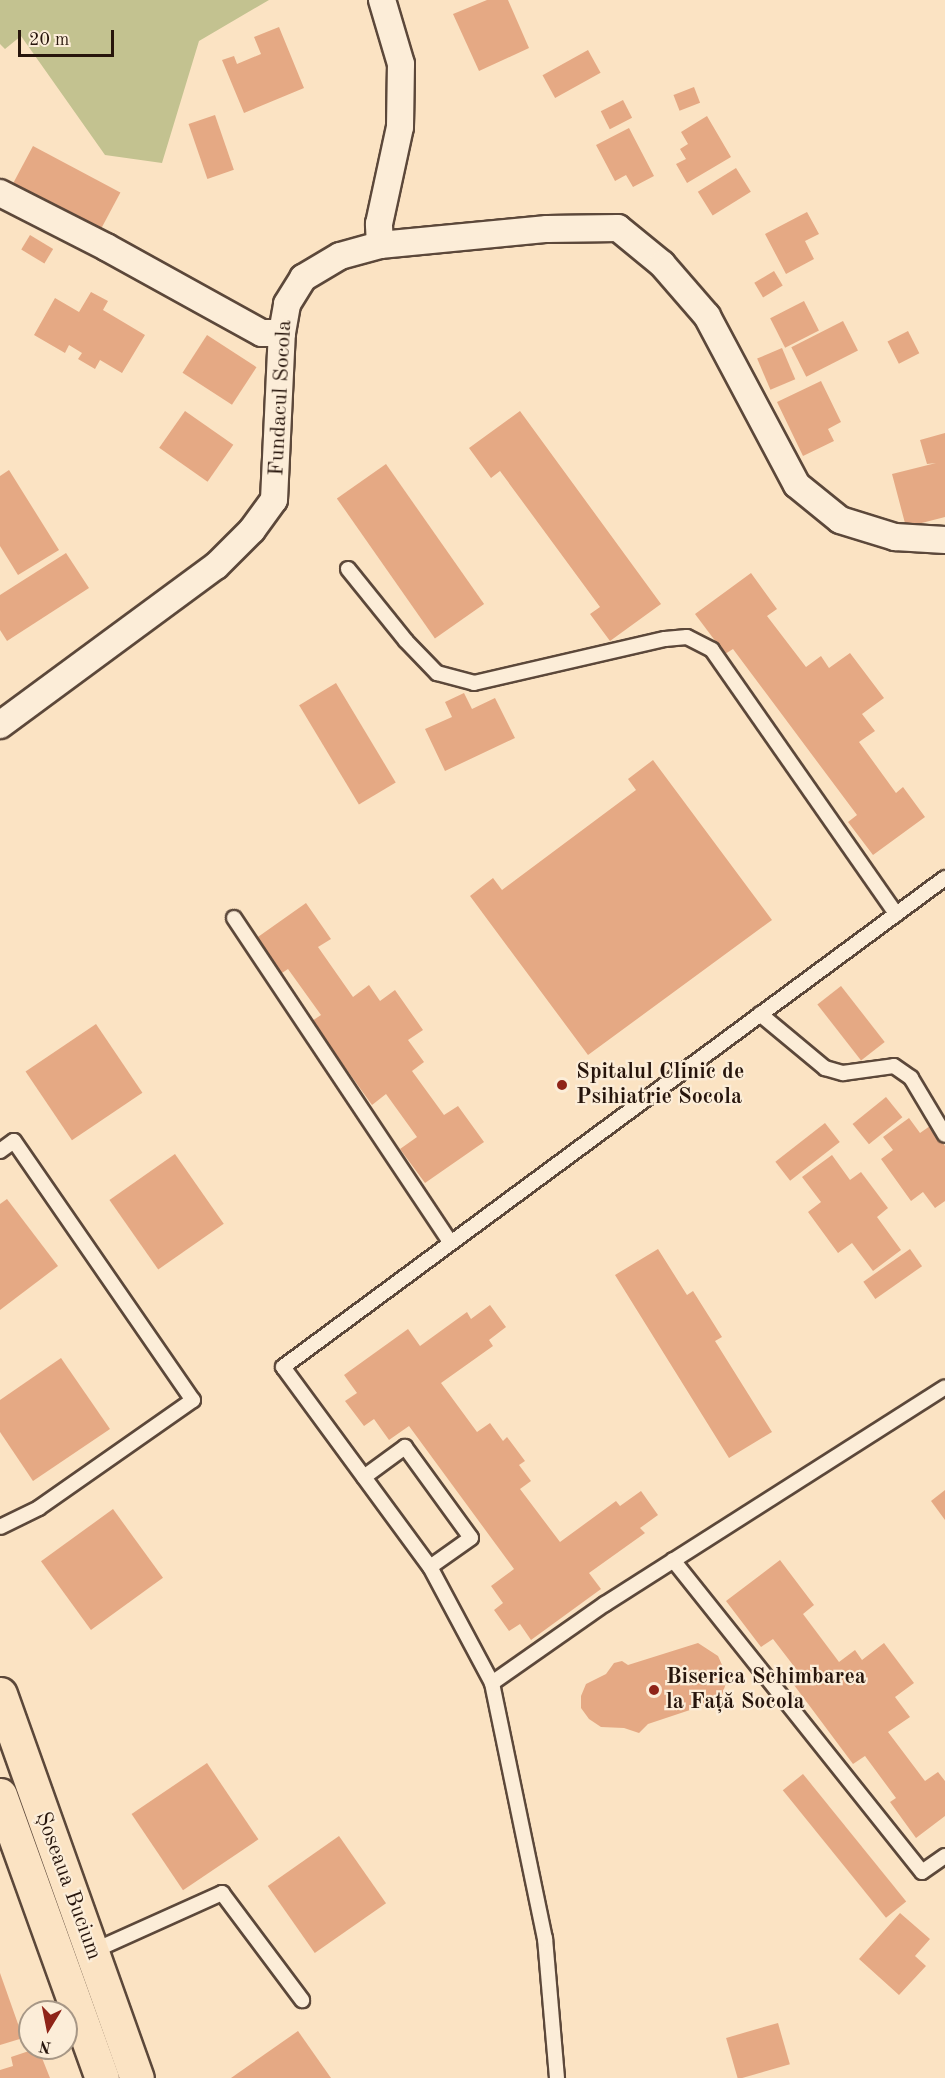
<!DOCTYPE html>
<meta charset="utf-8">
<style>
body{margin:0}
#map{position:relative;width:945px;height:2078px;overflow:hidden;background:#fbe3c3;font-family:"Old Standard TT",serif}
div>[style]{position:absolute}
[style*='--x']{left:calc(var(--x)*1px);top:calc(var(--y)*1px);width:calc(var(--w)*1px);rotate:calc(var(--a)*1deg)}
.green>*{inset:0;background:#c3c290}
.building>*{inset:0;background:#e5a984;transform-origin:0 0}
.roads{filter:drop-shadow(2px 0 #5c483a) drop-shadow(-2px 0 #5c483a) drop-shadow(0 2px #5c483a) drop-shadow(0 -2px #5c483a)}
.service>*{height:14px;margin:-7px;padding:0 7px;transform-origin:7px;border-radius:7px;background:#fcedd8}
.minor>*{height:26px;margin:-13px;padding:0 13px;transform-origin:13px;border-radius:13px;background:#fcedd8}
.primary>*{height:33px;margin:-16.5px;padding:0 16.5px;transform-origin:16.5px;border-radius:16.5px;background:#fbe3c3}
.dots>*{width:16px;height:16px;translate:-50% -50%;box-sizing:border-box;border:3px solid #fcedd8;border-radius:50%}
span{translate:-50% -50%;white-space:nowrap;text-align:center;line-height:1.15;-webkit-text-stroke:4.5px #fcedd8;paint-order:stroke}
.street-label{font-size:22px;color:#27150c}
.poi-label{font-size:22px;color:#27150c;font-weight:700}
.left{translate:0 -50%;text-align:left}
.north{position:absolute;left:18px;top:2000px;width:60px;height:60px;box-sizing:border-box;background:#fcedd8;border:2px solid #a79786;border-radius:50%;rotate:190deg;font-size:16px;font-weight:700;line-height:24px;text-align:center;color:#27150c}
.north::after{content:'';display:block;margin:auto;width:21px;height:27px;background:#8f2418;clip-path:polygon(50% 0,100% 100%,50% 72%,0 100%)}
.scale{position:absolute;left:18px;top:30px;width:96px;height:27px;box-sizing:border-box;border:3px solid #27150c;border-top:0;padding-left:8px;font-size:18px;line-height:21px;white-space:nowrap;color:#27150c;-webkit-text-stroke:4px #fcedd8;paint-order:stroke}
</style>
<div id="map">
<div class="green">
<i style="clip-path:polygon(0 0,269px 0,199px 41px,162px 163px,105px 155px,21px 36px,5px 49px,0 44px)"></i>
</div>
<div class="building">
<i style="clip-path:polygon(487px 0,508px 0,529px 48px,479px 71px,453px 14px)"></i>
<i style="clip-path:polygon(279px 27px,304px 88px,244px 113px,222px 60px,234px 56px,237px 64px,261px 54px,254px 37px)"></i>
<i style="left:588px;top:50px;width:26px;height:52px;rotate:61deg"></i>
<i style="left:694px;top:87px;width:17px;height:22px;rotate:69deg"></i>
<i style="left:623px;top:100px;width:20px;height:25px;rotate:63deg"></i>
<i style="left:215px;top:115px;width:58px;height:28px;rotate:71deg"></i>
<i style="clip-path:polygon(707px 116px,731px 157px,687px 183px,676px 164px,686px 159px,680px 149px,688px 144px,681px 132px)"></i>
<i style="clip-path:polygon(629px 128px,654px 176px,633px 187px,626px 175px,615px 181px,596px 145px)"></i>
<i style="left:33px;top:146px;width:99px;height:42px;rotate:28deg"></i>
<i style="left:736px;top:168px;width:28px;height:45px;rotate:58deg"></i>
<i style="clip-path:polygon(807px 212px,819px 234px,805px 241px,814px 259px,786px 274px,765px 234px)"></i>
<i style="left:30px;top:235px;width:27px;height:17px;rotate:31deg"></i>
<i style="left:774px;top:271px;width:17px;height:23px;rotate:59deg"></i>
<i style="clip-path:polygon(91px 292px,108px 301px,103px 310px,145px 335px,122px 373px,100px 360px,95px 369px,78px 359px,82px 353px,69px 345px,65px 353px,34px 335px,55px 298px,79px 312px)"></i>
<i style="left:804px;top:301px;width:33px;height:38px;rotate:63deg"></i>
<i style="left:843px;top:321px;width:33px;height:58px;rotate:63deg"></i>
<i style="left:908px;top:331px;width:25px;height:23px;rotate:63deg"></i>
<i style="left:207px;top:335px;width:59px;height:45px;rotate:33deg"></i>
<i style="left:782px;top:348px;width:34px;height:27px;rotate:67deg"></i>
<i style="clip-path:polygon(821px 381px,841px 422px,828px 429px,834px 441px,803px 456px,777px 402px)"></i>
<i style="left:185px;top:411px;width:59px;height:45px;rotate:35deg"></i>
<i style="clip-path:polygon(520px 411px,661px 604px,610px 641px,590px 614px,600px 607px,500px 471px,491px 478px,469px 448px)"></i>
<i style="clip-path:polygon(945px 433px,945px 517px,906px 527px,892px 474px,936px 463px,927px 464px,920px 440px)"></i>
<i style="left:386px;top:464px;width:171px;height:60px;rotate:55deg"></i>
<i style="clip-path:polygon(9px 470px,59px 550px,18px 575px,0 546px,0 476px)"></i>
<i style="clip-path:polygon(66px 553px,89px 588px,7px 641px,0 630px,0 595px)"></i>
<i style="clip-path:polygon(751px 573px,777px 609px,767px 616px,806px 667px,821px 656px,829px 668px,850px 653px,884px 698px,862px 714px,875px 731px,859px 742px,896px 793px,903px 787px,925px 817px,873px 855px,848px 822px,857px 815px,733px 649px,725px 654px,695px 614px)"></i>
<i style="left:336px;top:683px;width:116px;height:43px;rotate:59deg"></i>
<i style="clip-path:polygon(464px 693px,472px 709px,495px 698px,515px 738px,445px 771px,425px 729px,452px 717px,445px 702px)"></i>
<i style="clip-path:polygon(653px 760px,772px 920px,588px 1055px,470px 896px,493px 878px,502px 890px,636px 790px,628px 779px)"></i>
<i style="clip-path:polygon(306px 903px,331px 939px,318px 947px,353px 997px,369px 985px,380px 1001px,395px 990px,423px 1030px,408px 1040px,424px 1062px,412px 1071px,444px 1115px,458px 1106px,484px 1142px,425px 1183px,400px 1149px,417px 1137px,386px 1094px,372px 1105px,312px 1021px,321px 1015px,288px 969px,276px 977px,251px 942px)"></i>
<i style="left:841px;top:986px;width:71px;height:30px;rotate:52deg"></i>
<i style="left:96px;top:1024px;width:83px;height:85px;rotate:56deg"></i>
<i style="left:886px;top:1097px;width:26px;height:43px;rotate:51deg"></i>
<i style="clip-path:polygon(909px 1118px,920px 1133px,930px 1126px,945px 1146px,945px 1201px,935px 1208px,923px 1192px,911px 1201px,881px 1159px,893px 1150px,883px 1137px)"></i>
<i style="left:825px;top:1123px;width:24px;height:63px;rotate:52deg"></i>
<i style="left:175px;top:1154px;width:85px;height:80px;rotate:55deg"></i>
<i style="clip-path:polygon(832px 1155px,850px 1180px,861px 1172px,888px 1208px,877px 1217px,901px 1250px,873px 1271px,852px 1243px,838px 1253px,808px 1212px,821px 1202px,802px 1177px)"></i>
<i style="clip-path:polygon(7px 1199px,58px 1266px,0 1310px,0 1204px)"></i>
<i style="clip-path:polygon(658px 1249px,687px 1295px,693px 1291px,722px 1337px,715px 1341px,772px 1432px,729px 1458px,615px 1275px)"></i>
<i style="left:910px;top:1249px;width:21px;height:57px;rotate:55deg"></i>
<i style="clip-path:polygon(490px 1305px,506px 1327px,489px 1340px,493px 1346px,441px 1383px,477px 1432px,490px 1423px,503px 1441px,507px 1437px,525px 1461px,519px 1465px,531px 1481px,520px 1489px,560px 1542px,616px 1501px,620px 1506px,641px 1491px,658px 1515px,640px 1528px,645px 1533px,589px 1573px,601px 1589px,531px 1640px,520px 1624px,509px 1631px,494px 1610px,503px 1603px,491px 1586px,514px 1569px,409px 1426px,389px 1440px,374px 1419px,364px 1426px,345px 1401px,357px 1393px,344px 1375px,408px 1329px,420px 1346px,467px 1312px,471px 1319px)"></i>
<i style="clip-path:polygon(61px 1358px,110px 1429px,33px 1481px,0 1432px,0 1400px)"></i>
<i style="clip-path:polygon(945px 1490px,945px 1520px,931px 1501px)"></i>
<i style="left:113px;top:1509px;width:85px;height:89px;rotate:54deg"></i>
<i style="clip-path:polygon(780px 1560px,814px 1605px,803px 1614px,839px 1662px,855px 1650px,862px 1660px,884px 1643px,914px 1683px,895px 1697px,910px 1717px,888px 1732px,925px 1781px,938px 1772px,945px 1781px,945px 1816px,916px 1838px,890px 1802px,896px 1798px,865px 1756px,853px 1764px,794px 1685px,803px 1678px,773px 1639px,761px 1647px,726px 1601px)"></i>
<i style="clip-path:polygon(698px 1643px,718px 1656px,728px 1678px,720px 1700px,648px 1724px,639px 1733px,624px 1728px,601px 1727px,589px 1719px,581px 1708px,581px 1696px,586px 1684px,606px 1674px,614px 1663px,622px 1661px,628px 1665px)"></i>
<i style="left:207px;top:1763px;width:92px;height:91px;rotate:56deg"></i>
<i style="left:803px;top:1774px;width:164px;height:26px;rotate:51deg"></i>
<i style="left:339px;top:1836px;width:82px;height:87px;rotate:55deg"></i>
<i style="clip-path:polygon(900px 1913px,930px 1939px,915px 1956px,926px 1966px,899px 1995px,859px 1959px)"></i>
<i style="clip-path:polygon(0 1973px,23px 2038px,0 2045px)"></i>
<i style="left:778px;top:2023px;width:43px;height:54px;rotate:74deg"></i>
<i style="clip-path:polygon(298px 2031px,331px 2078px,231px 2078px)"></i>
<i style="clip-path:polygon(38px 2048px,50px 2078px,0 2078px,0 2070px,13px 2066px,11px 2057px)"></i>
</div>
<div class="roads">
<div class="service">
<i style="--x:348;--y:569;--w:92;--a:51.1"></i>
<i style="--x:406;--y:641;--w:45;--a:45.9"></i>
<i style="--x:437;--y:673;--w:38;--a:15"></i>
<i style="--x:474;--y:683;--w:196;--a:-13"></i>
<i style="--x:665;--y:639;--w:22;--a:-5"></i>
<i style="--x:687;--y:637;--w:28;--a:27"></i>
<i style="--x:712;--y:650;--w:322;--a:55.1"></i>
<i style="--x:234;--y:918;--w:389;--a:56.3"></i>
<i style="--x:760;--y:1014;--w:85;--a:39.7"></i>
<i style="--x:825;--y:1068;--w:19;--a:16"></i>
<i style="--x:843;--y:1073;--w:51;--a:-7.8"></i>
<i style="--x:894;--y:1066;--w:21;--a:35"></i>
<i style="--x:911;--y:1078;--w:66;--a:59.2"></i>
<i style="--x:0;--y:1151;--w:17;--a:-36"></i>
<i style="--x:14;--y:1141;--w:315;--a:55.4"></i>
<i style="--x:193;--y:1400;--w:188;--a:145"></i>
<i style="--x:39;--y:1508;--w:43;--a:154"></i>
<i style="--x:364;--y:1477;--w:51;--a:-36.2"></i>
<i style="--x:405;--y:1447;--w:112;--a:54"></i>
<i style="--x:471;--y:1538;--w:50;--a:144.7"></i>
<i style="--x:673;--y:1560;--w:399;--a:51.4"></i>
<i style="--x:922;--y:1872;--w:28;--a:-35"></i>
<i style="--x:492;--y:1683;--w:132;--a:-118.1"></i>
<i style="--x:430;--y:1567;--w:248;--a:-126.3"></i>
<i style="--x:283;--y:1367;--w:823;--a:-36.45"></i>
<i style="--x:91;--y:1952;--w:144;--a:-24.2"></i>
<i style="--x:222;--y:1893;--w:134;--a:53.2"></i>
<i style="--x:557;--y:2078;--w:140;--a:-94.9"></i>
<i style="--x:545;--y:1939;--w:261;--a:-101.7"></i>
<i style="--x:492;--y:1683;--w:138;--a:-35"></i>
<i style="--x:605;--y:1604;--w:403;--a:-32.5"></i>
</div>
<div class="minor">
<i style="--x:0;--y:193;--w:119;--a:27"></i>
<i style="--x:106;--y:247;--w:178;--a:28.9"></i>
<i style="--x:262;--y:333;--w:20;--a:0"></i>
<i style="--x:380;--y:245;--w:21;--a:-93"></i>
<i style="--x:379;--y:224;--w:99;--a:-77.8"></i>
<i style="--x:400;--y:127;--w:63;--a:-89.1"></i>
<i style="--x:401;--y:64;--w:67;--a:-106.5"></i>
<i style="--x:0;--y:725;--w:268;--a:-36.4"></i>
<i style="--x:216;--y:566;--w:51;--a:-45"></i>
<i style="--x:252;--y:530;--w:37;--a:-54"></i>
<i style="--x:274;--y:500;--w:167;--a:-87.3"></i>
<i style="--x:282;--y:333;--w:29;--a:-80"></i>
<i style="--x:287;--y:304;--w:31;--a:-58"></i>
<i style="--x:303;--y:278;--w:43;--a:-30.7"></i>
<i style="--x:340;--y:256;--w:41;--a:-15.4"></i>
<i style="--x:380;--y:245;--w:168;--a:-5.5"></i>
<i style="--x:547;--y:229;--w:71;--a:-0.8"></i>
<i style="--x:618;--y:228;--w:57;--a:39.3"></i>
<i style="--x:662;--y:264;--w:69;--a:49.1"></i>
<i style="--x:707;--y:316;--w:191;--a:62"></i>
<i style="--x:797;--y:485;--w:55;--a:39.1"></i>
<i style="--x:840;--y:520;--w:58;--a:17.2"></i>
<i style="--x:895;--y:537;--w:50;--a:3.4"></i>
</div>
<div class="primary">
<i style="--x:0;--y:1694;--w:408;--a:70.4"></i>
<i style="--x:0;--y:1795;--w:301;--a:70.2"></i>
</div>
</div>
<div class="dots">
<i style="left:562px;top:1085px;background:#8f2418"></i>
<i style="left:654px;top:1690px;background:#8f2418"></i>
</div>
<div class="street-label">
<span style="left:281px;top:398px;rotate:-87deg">Fundacul Socola</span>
<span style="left:68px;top:1886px;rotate:70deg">Șoseaua Bucium</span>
</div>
<div class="poi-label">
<span class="left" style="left:576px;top:1085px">Spitalul Clinic de<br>Psihiatrie Socola</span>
<span class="left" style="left:666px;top:1690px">Biserica Schimbarea<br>la Față Socola</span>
</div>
<div class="north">N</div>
<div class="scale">20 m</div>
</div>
